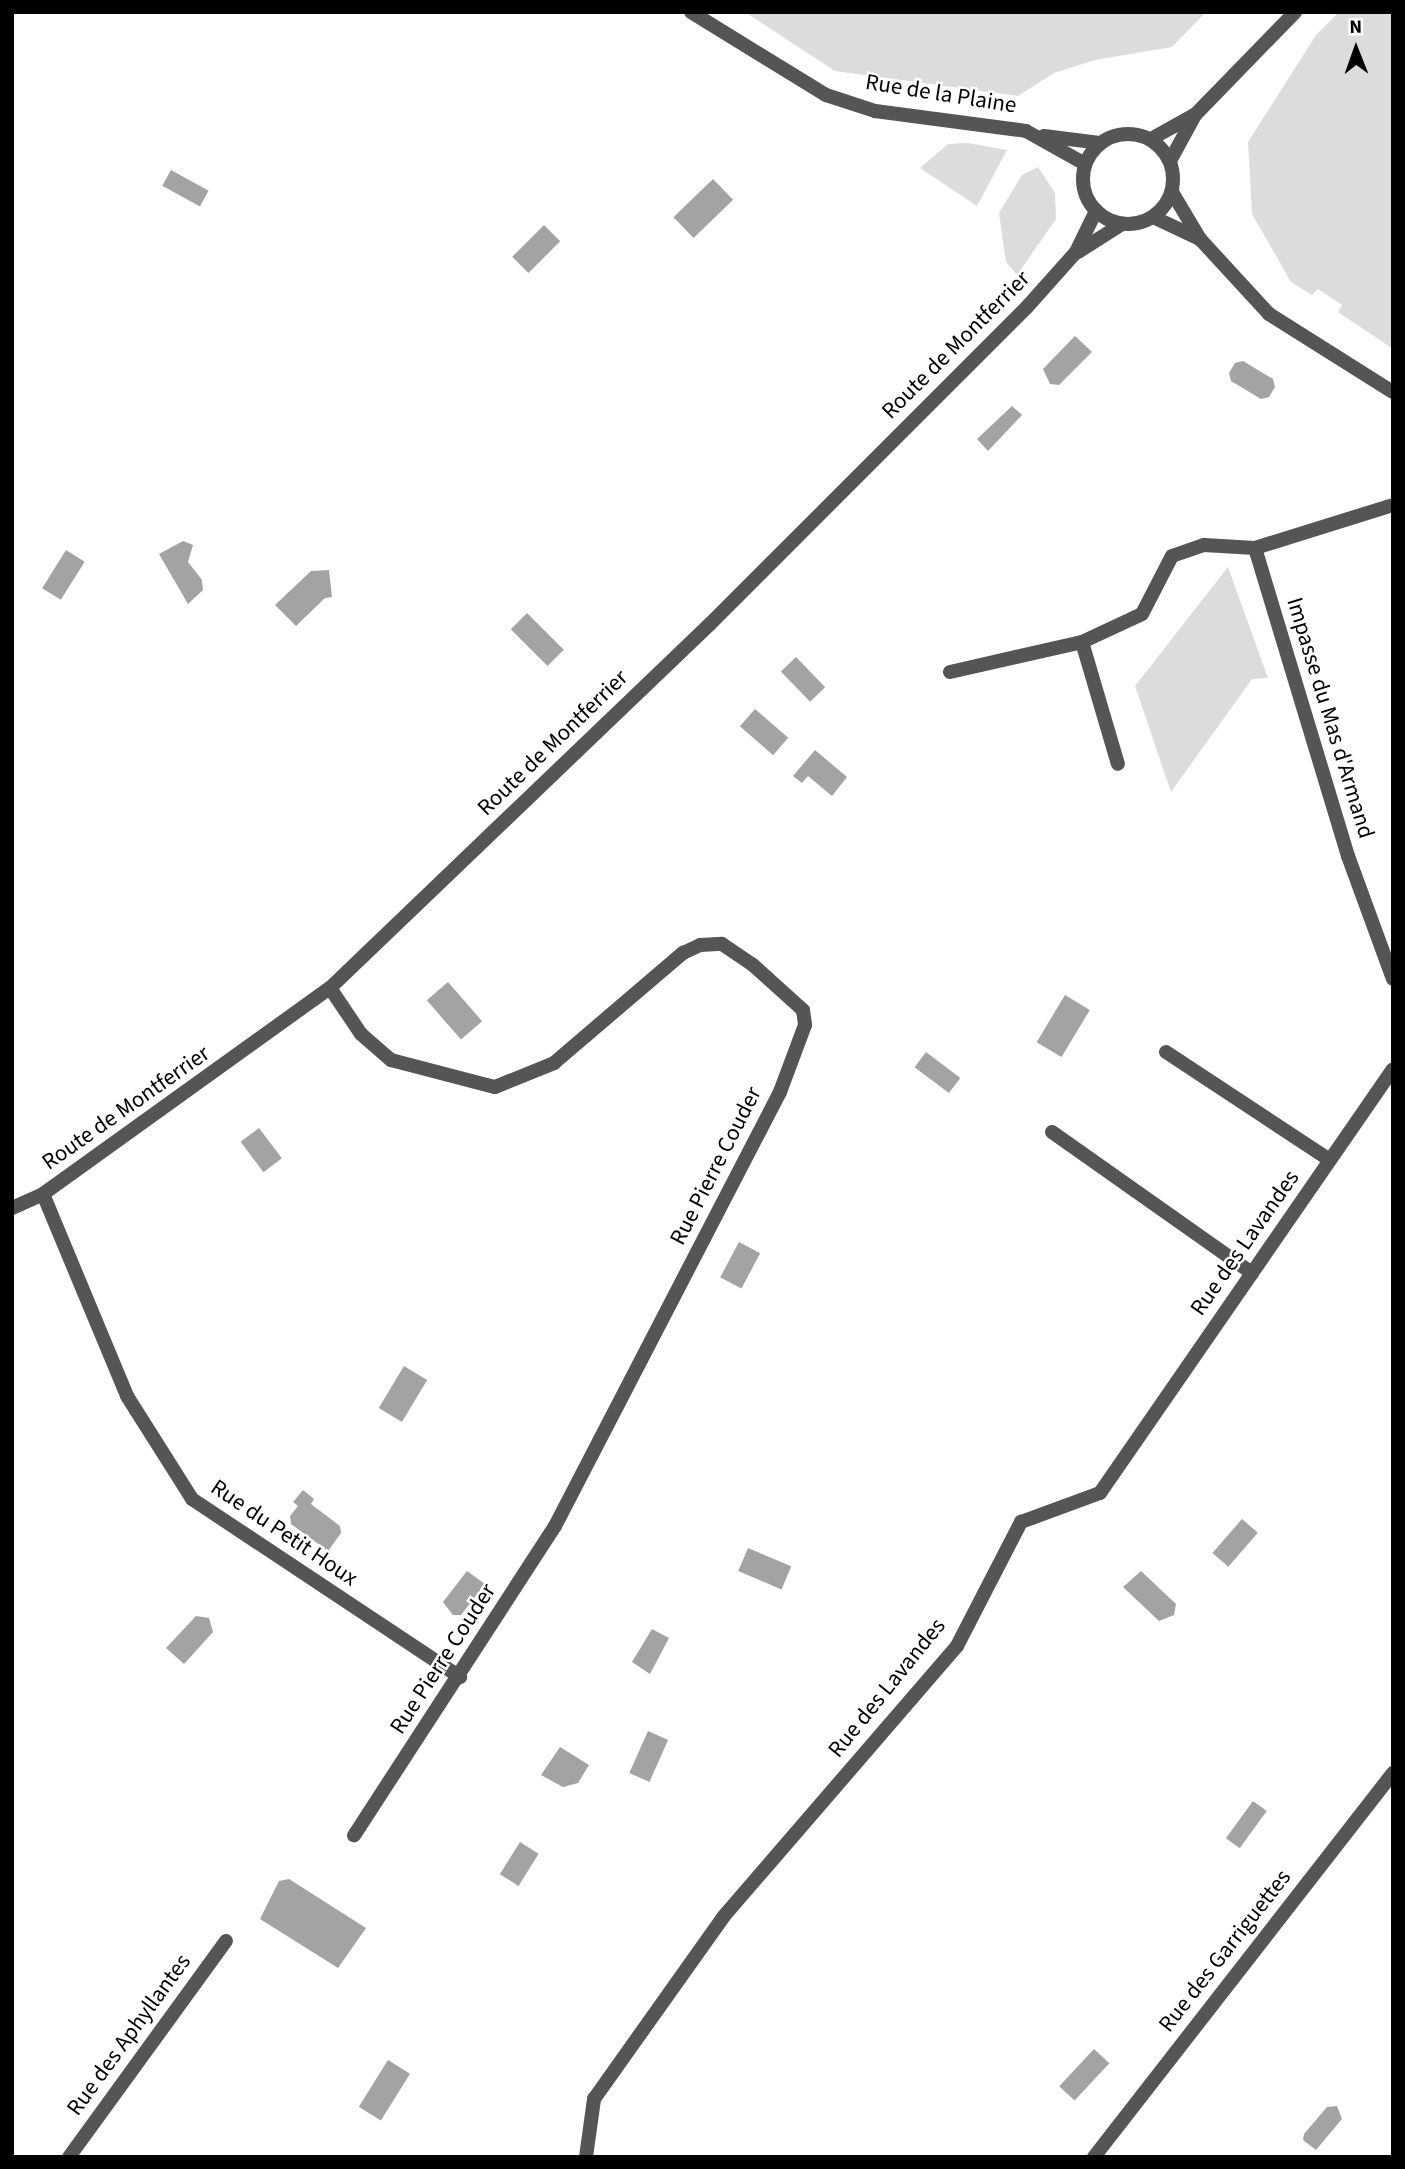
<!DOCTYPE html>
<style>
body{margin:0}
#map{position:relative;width:1405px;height:2169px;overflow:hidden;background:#fff;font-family:"Source Sans 3",sans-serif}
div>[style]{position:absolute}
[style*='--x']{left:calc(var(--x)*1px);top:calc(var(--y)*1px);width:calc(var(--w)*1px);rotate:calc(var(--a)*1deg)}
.green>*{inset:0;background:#dcdcdc}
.water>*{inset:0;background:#a3a3a3;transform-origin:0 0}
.service>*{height:14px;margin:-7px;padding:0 7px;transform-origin:7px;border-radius:7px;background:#555}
.minor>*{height:14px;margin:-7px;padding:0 7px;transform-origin:7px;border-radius:7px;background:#555}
.tertiary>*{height:14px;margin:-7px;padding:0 7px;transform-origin:7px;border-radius:7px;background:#555}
.tertiary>.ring{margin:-7px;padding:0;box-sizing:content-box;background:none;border:14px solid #555;border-radius:50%}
span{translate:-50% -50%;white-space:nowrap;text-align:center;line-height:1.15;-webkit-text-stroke:5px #fff;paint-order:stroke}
.street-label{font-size:23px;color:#000}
.frame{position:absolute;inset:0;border:14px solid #000;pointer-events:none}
.north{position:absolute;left:1321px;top:14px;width:70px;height:70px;-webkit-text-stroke:5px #fff;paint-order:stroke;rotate:359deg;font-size:19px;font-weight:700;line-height:28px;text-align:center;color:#000}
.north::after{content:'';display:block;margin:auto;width:24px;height:32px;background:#000;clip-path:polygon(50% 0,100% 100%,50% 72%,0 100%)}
</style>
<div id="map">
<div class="green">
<i style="clip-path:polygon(745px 12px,1206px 12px,1172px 47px,1095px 60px,1054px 73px,1018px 96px,835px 71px)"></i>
<i style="clip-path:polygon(1339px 12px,1393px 12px,1393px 349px,1338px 312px,1342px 305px,1318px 289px,1312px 295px,1291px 282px,1252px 214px,1248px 142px,1316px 35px)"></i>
<i style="clip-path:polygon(968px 143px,1007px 150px,977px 206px,920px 168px,948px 144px)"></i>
<i style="clip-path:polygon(1038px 167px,1055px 193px,1056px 219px,1017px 275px,1006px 262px,999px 213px,1022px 175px)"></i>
<i style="clip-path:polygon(1228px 567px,1268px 678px,1252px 679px,1171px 792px,1135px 686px)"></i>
</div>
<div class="water">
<i style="left:171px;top:170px;width:43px;height:18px;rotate:29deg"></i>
<i style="left:713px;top:179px;width:29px;height:55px;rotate:46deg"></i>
<i style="left:544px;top:225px;width:23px;height:45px;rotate:45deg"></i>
<i style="clip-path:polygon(1075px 336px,1092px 352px,1059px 385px,1050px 384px,1043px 369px)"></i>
<i style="clip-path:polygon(1243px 361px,1273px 379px,1275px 387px,1269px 397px,1261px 399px,1231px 381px,1229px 373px,1235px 363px)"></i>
<i style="clip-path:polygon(1012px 406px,1022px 415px,988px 451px,977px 439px)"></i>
<i style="clip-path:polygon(183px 541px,193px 545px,188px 562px,202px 580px,203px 590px,188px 604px,159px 554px)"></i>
<i style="left:66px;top:550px;width:22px;height:45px;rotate:32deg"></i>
<i style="clip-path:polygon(329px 570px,332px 597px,325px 598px,296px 626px,275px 605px,311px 571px)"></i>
<i style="left:527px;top:613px;width:52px;height:23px;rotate:45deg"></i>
<i style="left:796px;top:657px;width:42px;height:21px;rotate:46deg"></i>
<i style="left:755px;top:709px;width:44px;height:23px;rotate:41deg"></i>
<i style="clip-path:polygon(815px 750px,847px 777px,832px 796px,808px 776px,802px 783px,793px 776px)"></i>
<i style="left:448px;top:982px;width:52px;height:28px;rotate:49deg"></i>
<i style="left:1065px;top:995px;width:29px;height:55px;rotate:31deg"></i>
<i style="left:926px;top:1052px;width:43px;height:19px;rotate:37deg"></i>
<i style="left:259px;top:1128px;width:38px;height:23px;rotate:53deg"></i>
<i style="left:739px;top:1242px;width:24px;height:40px;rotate:28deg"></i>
<i style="left:404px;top:1366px;width:27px;height:49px;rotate:31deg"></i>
<i style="clip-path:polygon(303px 1490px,314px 1499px,311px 1504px,340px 1526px,341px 1533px,328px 1551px,291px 1524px,290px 1516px,298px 1506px,293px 1502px)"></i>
<i style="left:1242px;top:1519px;width:21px;height:45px;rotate:41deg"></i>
<i style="left:748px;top:1548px;width:47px;height:25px;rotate:23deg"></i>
<i style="clip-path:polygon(467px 1571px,485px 1584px,461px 1615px,453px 1615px,443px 1602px)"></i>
<i style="clip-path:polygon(1141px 1571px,1176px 1604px,1174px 1615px,1159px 1621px,1123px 1587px)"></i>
<i style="clip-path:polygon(196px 1616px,209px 1618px,213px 1632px,184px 1664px,166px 1648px)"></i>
<i style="clip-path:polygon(652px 1629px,669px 1638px,650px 1674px,632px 1662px)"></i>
<i style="left:648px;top:1731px;width:22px;height:46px;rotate:24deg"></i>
<i style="clip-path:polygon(560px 1747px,589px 1765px,578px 1783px,563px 1787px,541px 1775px)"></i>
<i style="left:1253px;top:1801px;width:17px;height:46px;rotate:36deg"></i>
<i style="left:520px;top:1842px;width:22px;height:38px;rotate:32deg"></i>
<i style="clip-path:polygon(289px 1879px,366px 1928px,338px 1968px,260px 1919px,279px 1881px)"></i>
<i style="left:1094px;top:2049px;width:21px;height:51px;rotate:43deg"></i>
<i style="left:388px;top:2060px;width:26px;height:55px;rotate:32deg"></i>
<i style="clip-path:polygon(1337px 2106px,1342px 2119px,1316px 2150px,1303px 2140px,1304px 2134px,1327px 2107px)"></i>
</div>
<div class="service">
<i style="--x:1166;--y:1052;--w:196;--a:33.4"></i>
<i style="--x:1052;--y:1132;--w:245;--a:35.2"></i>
</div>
<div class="minor">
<i style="--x:691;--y:12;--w:158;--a:31.6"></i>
<i style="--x:826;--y:95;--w:52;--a:18.1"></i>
<i style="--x:875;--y:111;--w:152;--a:7.5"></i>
<i style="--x:1026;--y:131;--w:68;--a:29.2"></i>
<i style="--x:1044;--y:136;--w:56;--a:7.1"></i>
<i style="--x:1172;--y:192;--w:55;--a:59.2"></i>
<i style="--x:1153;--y:217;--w:52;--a:25.1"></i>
<i style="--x:1200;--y:239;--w:102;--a:47.4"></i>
<i style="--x:1269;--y:314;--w:146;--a:32.2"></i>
<i style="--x:1255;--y:548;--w:322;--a:73.2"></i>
<i style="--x:1348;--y:856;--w:131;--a:69.9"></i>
<i style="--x:1082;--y:642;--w:127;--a:73.6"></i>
<i style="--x:950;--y:672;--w:135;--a:-12.8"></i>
<i style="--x:1082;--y:642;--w:66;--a:-25"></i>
<i style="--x:1142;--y:614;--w:65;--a:-62.7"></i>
<i style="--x:1172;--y:556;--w:34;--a:-19"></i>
<i style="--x:1204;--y:545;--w:51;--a:3.4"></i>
<i style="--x:1255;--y:548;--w:145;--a:-17.3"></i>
<i style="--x:330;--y:988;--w:55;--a:56"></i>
<i style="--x:361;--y:1034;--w:40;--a:41"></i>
<i style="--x:391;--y:1060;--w:107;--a:14.6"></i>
<i style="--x:495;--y:1087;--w:64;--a:-22.1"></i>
<i style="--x:554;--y:1063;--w:170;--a:-40.5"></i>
<i style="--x:683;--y:953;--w:19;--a:-25"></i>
<i style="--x:700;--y:945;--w:22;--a:-3"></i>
<i style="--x:722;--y:944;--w:37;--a:34"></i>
<i style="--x:753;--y:965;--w:67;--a:42"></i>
<i style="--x:803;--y:1010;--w:15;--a:82"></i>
<i style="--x:805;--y:1025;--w:72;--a:110.5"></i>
<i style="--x:780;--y:1092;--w:489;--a:117.4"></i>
<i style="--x:555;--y:1526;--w:369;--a:123"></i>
<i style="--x:43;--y:1194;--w:219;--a:67.4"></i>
<i style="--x:127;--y:1396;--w:122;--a:57.7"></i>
<i style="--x:192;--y:1499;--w:322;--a:33.6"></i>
<i style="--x:69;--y:2157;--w:267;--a:-54"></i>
<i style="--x:586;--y:2157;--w:59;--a:-82.1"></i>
<i style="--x:594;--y:2099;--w:224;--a:-54.6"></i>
<i style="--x:724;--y:1916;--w:357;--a:-49.2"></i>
<i style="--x:957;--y:1646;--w:140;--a:-62.7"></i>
<i style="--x:1021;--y:1522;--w:84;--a:-20.2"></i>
<i style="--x:1100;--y:1493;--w:515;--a:-55.35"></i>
<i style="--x:1094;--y:2157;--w:487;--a:-52.1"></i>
</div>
<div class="tertiary">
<i class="ring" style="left:1083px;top:134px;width:76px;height:76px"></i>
<i style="--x:1151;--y:139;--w:49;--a:-29.2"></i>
<i style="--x:1170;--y:161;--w:52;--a:-61.5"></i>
<i style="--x:1195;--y:115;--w:144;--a:-45.8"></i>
<i style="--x:1078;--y:252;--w:52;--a:-32.5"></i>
<i style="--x:12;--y:1208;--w:34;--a:-24"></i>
<i style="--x:43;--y:1194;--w:353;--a:-35.7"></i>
<i style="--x:330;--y:988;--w:526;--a:-43.77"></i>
<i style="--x:710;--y:624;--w:448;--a:-45"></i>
<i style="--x:1027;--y:307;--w:74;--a:-48.3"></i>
<i style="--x:1076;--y:252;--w:46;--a:-64"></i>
</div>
<div class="street-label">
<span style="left:941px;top:94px;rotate:9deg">Rue de la Plaine</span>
<span style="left:956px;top:345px;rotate:-45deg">Route de Montferrier</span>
<span style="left:1330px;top:718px;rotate:73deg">Impasse du Mas d'Armand</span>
<span style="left:553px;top:743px;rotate:-44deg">Route de Montferrier</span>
<span style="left:126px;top:1108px;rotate:-35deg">Route de Montferrier</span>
<span style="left:716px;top:1166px;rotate:-63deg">Rue Pierre Couder</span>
<span style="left:1245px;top:1243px;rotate:-55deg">Rue des Lavandes</span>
<span style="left:284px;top:1533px;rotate:34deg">Rue du Petit Houx</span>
<span style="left:443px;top:1659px;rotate:-57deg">Rue Pierre Couder</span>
<span style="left:887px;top:1688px;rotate:-51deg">Rue des Lavandes</span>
<span style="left:1225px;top:1951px;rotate:-52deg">Rue des Garriguettes</span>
<span style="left:129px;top:2035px;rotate:-54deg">Rue des Aphyllantes</span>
</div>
<div class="frame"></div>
<div class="north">N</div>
</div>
